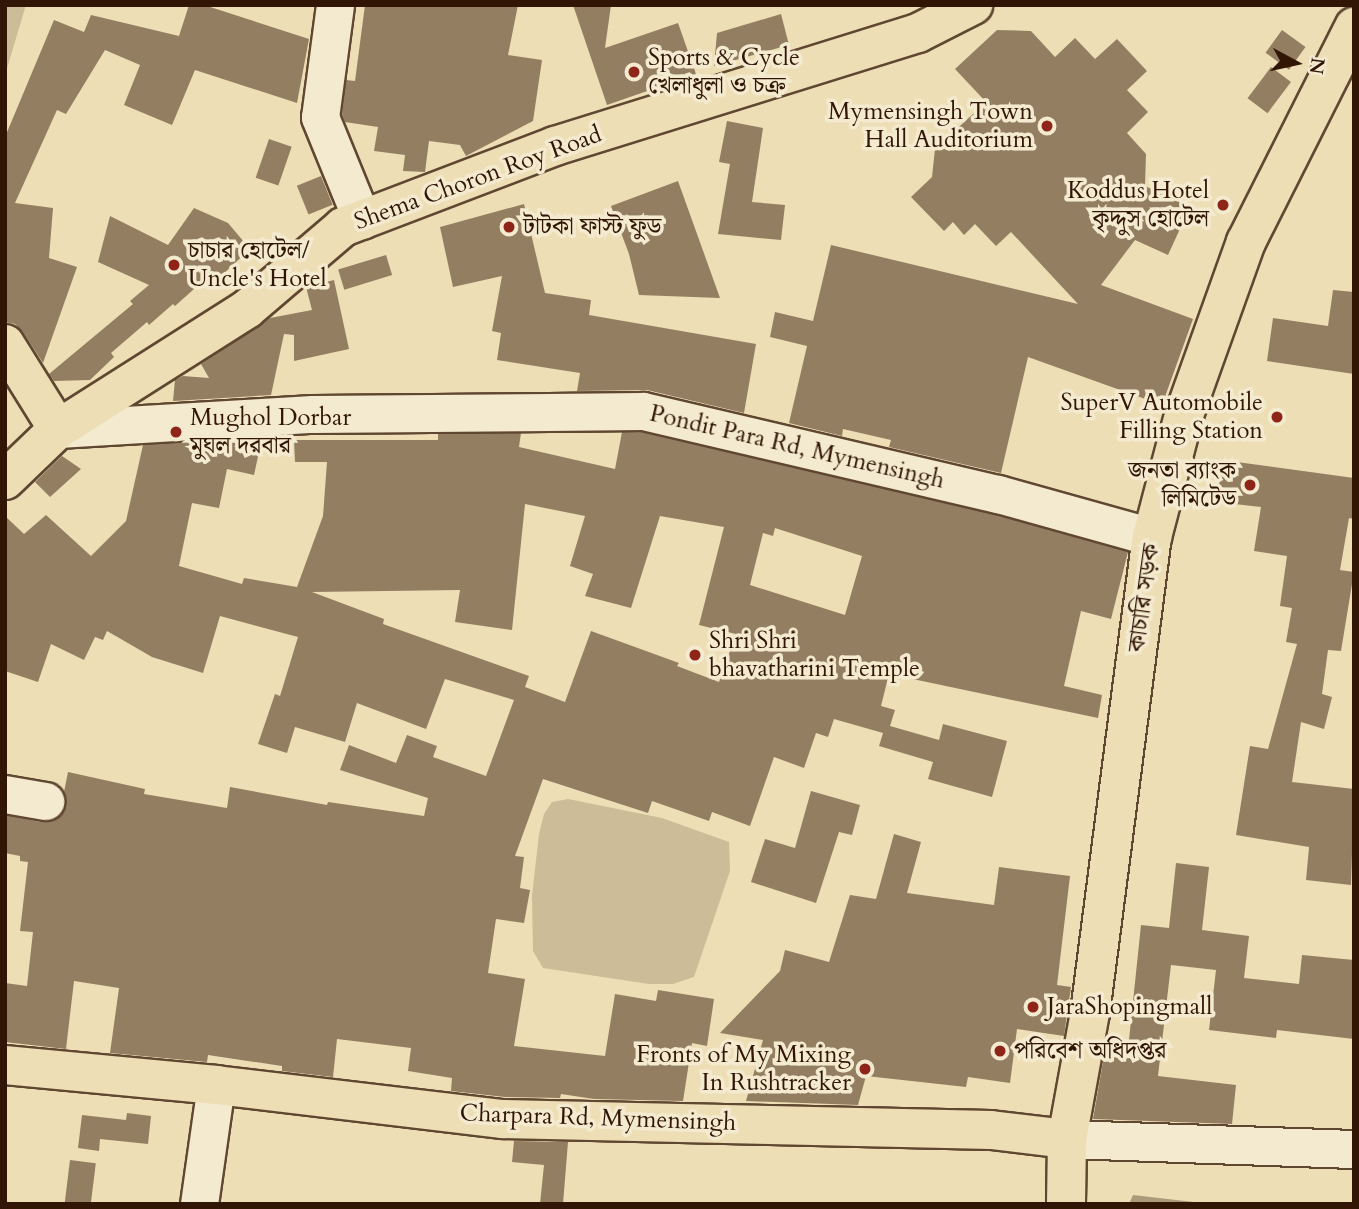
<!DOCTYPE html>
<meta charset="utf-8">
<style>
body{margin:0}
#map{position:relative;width:1359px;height:1209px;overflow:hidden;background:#eddeb6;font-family:Cardo,"Noto Serif Bengali",serif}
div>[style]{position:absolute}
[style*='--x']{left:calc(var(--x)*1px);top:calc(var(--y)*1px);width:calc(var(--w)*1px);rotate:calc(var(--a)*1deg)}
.green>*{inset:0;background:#cdbc98}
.water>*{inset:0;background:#ad9a7a}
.building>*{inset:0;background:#937e61;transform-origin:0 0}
.roads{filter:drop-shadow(2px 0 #604731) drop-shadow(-2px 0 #604731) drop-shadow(0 2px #604731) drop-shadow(0 -2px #604731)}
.minor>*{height:37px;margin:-18.5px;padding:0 18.5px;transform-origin:18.5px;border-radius:18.5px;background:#f3ead0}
.major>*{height:38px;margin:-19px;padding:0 19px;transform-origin:19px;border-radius:19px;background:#eddeb6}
.dots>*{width:19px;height:19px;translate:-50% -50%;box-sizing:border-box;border:4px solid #f3ead0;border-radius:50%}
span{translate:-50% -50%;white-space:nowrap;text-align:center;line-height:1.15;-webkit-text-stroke:7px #f3ead0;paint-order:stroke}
.poi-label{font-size:24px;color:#311505}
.left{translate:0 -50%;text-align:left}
.right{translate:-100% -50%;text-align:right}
.street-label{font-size:24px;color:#311505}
.frame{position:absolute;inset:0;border:7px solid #311505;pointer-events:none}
.north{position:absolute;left:1261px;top:28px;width:70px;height:70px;-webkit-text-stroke:5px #f3ead0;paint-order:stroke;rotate:98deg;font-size:19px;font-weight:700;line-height:28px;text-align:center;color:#311505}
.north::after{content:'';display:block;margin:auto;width:24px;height:32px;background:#311505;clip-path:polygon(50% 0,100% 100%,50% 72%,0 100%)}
</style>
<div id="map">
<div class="green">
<i style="clip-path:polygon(5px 5px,26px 5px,5px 75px)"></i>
<i style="clip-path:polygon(568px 799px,662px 818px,729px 842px,730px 871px,694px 977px,673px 984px,649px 984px,543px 968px,533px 951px,532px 896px,539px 834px,544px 814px,552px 802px)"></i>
</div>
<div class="water">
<i style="clip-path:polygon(1133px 1195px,1211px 1204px,1129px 1204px)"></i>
</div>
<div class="building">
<i style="clip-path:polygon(189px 5px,204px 5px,309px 39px,297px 103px,195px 70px,172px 125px,124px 105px,140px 65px,105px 50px,66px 114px,57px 110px,15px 203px,53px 208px,49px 258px,77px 267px,43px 363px,23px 332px,15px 324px,5px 322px,5px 137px,54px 20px,84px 32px,91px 15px,179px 36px)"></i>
<i style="clip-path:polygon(365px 5px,518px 5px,508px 55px,542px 60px,533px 121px,466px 156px,460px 145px,429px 141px,425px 172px,403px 171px,405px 155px,374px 151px,378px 127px,345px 122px,342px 114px,346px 80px,355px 81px)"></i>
<i style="clip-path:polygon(573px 5px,611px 5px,605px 48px,678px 23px,696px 74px,607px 105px)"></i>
<i style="clip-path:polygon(781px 14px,789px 45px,714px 66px,717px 33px)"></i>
<i style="clip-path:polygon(997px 30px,1031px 31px,1055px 57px,1075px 38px,1095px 59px,1117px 39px,1147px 71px,1127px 90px,1148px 112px,1127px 133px,1146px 154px,1145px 186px,1190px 207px,1168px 255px,1135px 240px,1101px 285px,1193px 319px,1162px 405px,1028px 357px,1001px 473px,889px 447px,891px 440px,843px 429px,842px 436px,789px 423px,807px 346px,770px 337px,775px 312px,813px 321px,831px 245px,1078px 304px,1011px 232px,996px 246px,975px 224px,964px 235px,953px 222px,944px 231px,911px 197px,932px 177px,935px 149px,986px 102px,955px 69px)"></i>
<i style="left:1282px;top:30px;width:29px;height:28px;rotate:36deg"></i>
<i style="left:1271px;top:67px;width:25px;height:39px;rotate:37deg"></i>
<i style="clip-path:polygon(727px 121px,763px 128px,752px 202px,785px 205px,781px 240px,718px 234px,730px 164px,719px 162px)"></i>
<i style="left:269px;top:139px;width:24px;height:41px;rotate:19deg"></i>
<i style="left:321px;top:176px;width:31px;height:26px;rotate:68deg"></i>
<i style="clip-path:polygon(678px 181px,720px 298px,639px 295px,629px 254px,611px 206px)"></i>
<i style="clip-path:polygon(524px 204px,545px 293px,591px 300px,589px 315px,756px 344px,744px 413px,647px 390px,577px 391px,580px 373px,497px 360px,501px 333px,492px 331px,502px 276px,453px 287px,440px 227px)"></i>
<i style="clip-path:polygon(194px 208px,228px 223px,250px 249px,220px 277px,213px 272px,175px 306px,173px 304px,149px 325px,147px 322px,111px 353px,114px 357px,90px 380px,54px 381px,49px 374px,133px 304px,130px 301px,149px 285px,98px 262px,110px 216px,168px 245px)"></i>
<i style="left:386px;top:255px;width:21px;height:50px;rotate:73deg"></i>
<i style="clip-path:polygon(334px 280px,349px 349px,294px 361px,294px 335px,284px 334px,271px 395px,173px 401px,175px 380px,183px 376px,209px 378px,201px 364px,270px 318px,312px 310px,306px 287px)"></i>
<i style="clip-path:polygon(1333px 290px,1354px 292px,1354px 374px,1267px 361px,1273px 318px,1328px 326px)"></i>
<i style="clip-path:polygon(evenodd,622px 432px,641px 432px,993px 514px,1128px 552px,1111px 619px,1081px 611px,1064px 686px,1102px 695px,1098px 718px,889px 674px,881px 706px,895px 710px,890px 726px,939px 740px,943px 724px,1007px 741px,992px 797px,928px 779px,933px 762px,879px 746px,883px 733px,834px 719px,828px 737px,816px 733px,804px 768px,774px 757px,750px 826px,712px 812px,709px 821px,652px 801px,648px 813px,543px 779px,515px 856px,524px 857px,520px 888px,530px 890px,524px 923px,496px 919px,488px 973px,525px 979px,514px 1046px,605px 1056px,615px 994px,656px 1001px,658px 990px,714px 999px,707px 1046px,692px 1043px,683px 1101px,594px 1099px,561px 1094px,560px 1098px,505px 1097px,451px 1091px,452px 1078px,408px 1071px,411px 1048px,337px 1039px,333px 1077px,282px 1071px,282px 1066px,208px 1055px,207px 1062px,110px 1053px,119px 988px,74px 981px,66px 1049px,5px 1042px,5px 983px,27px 986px,33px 932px,20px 931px,28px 862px,20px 861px,20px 856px,5px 853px,5px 815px,41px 822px,53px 820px,61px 814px,65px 805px,64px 792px,68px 772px,145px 789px,144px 794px,227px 808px,230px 787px,327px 805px,328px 802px,424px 816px,428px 798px,340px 770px,349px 745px,396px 763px,407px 735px,437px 746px,433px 757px,486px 776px,514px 700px,445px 679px,426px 729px,357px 703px,345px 742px,295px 727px,287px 753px,258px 744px,275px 694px,280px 696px,298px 637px,220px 616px,203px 673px,152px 657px,107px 631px,103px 640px,95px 637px,84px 660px,51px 644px,38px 682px,5px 671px,5px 516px,24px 534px,46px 515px,91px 556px,126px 521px,143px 445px,262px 438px,254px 475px,227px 469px,219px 508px,192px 503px,179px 566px,242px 584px,244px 578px,297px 587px,323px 516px,327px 462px,295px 462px,294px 440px,438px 440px,438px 434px,521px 433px,519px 447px,615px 469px,622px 432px,525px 504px,585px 516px,570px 566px,593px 574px,585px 596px,631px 608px,660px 516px,724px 527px,699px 625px,736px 634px,719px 682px,677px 666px,679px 663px,591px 631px,565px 702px,525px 687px,529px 676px,383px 624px,384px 619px,312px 592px,460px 590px,455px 622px,512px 630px,525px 504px,622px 432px,775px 528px,862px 556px,845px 615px,750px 585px,763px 533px,773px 536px,775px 528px)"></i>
<i style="clip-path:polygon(62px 456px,81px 469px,50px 497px,35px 482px)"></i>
<i style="clip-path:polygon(1222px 460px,1354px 478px,1354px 519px,1349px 518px,1340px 570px,1354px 572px,1341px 651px,1328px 650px,1322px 694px,1332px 697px,1324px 729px,1301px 722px,1292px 782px,1354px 789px,1351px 885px,1306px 880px,1309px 847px,1236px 835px,1250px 746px,1268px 749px,1297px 644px,1286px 642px,1292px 608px,1280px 606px,1287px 556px,1254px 551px,1261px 507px,1217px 502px)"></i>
<i style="clip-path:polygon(811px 791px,860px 805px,852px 835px,839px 832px,816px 903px,751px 882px,765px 839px,795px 848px)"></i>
<i style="clip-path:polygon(894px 834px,921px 842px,907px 893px,994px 905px,999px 867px,1070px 876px,1057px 985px,1071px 987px,1064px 1036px,1017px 1029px,1010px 1083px,968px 1077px,966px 1087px,866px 1076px,858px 1105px,746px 1101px,763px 1040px,720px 1033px,780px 971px,785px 950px,829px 962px,850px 895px,876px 899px)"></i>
<i style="clip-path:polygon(1176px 863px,1209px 867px,1202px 930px,1249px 936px,1244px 978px,1299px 984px,1302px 955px,1354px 960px,1354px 1039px,1277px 1030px,1276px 1038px,1209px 1030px,1216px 970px,1171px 965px,1158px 1076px,1236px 1085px,1232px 1124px,1093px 1119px,1104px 1056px,1127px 1059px,1141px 925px,1169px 928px)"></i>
<i style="clip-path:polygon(127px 1113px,151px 1116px,148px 1144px,100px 1139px,99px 1151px,78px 1148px,82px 1115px,126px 1120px)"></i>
<i style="clip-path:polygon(514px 1141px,568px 1142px,563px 1204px,540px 1204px,544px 1165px,512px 1162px)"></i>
<i style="left:70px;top:1160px;width:26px;height:44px;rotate:7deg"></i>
</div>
<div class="roads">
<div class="minor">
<i style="--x:335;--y:5;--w:113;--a:97.6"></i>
<i style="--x:320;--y:117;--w:111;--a:67.8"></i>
<i style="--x:58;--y:429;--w:255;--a:-3.4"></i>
<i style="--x:313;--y:414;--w:330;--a:-0.5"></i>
<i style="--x:643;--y:411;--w:365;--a:13.2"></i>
<i style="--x:998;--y:494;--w:160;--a:15.6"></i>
<i style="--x:5;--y:794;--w:41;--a:9.9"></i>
<i style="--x:1067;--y:1139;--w:287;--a:2"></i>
<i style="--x:199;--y:1204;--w:120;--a:-81.9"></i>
</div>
<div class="major">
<i style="--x:5;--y:344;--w:100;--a:58.1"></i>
<i style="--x:5;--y:480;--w:74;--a:-43.9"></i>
<i style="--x:58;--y:429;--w:224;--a:-32.4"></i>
<i style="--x:247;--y:309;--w:126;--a:-40.5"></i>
<i style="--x:343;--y:227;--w:227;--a:-20.9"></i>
<i style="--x:555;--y:146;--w:380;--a:-17.3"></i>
<i style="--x:918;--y:33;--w:62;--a:-27"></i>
<i style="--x:5;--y:1065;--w:212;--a:5.4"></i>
<i style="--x:216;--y:1085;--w:289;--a:6.8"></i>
<i style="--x:503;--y:1119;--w:488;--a:1.3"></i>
<i style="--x:991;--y:1130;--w:77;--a:6.8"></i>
<i style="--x:1066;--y:1204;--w:65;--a:-89.1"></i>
<i style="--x:1067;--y:1139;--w:128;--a:-79.7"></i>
<i style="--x:1090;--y:1013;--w:480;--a:-82.6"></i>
<i style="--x:1152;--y:537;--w:126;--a:-75.3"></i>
<i style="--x:1184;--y:415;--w:184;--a:-70.3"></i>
<i style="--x:1246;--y:242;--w:241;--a:-63.3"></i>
</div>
</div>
<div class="dots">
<i style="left:634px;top:72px;background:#8f2418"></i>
<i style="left:1047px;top:126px;background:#8f2418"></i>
<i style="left:1223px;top:205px;background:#8f2418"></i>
<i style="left:509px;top:227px;background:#8f2418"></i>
<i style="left:174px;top:265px;background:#8f2418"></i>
<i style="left:1277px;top:417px;background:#8f2418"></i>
<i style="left:176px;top:432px;background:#8f2418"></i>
<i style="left:1250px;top:485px;background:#8f2418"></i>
<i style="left:695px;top:655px;background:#8f2418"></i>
<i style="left:1033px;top:1007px;background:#8f2418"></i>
<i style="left:1000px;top:1051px;background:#8f2418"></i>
<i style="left:865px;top:1069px;background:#8f2418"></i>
</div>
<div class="poi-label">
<span class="left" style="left:648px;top:72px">Sports &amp; Cycle<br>খেলাধুলা ও চক্র</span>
<span class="right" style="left:1033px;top:126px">Mymensingh Town<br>Hall Auditorium</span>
<span class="right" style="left:1209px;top:205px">Koddus Hotel<br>কৃদ্দুস হোটেল</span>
<span class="left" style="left:523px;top:227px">টাটকা ফাস্ট ফুড</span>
<span class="left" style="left:188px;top:265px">চাচার হোটেল/<br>Uncle's Hotel</span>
<span class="right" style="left:1263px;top:417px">SuperV Automobile<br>Filling Station</span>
<span class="left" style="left:190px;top:432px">Mughol Dorbar<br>মুঘল দরবার</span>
<span class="right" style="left:1236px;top:485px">জনতা ব্যাংক<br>লিমিটেড</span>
<span class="left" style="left:709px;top:655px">Shri Shri<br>bhavatharini Temple</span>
<span class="left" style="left:1047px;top:1007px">JaraShopingmall</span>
<span class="left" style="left:1014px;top:1051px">পরিবেশ অধিদপ্তর</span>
<span class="right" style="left:851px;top:1069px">Fronts of My Mixing<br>In Rushtracker</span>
</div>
<div class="street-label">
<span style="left:478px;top:178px;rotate:-20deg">Shema Choron Roy Road</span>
<span style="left:797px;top:447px;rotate:13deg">Pondit Para Rd, Mymensingh</span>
<span style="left:1144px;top:598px;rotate:-82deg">কাচারি সড়ক</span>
<span style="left:598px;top:1118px;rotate:2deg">Charpara Rd, Mymensingh</span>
</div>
<div class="frame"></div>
<div class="north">N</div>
</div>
